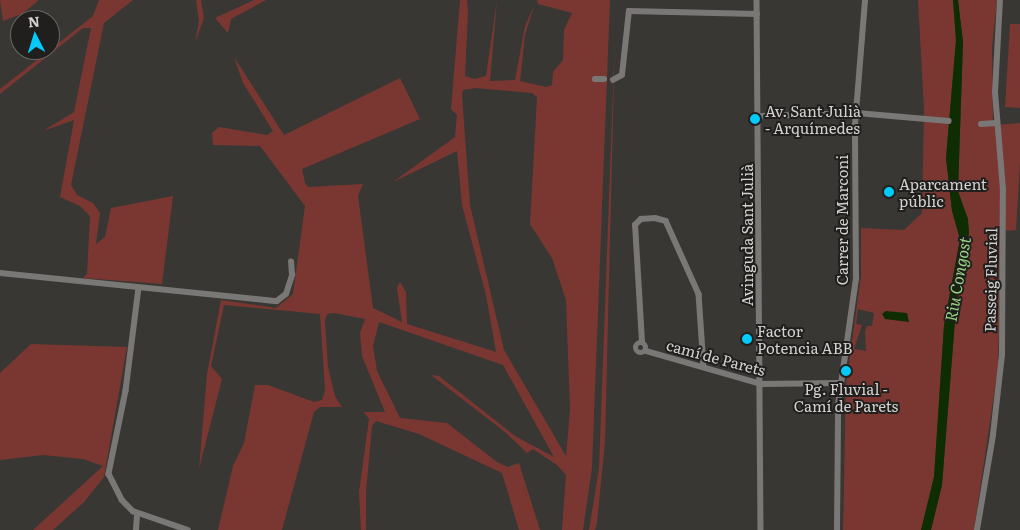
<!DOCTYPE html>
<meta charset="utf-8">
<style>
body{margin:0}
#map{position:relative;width:1020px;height:530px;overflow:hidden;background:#393733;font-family:Literata,serif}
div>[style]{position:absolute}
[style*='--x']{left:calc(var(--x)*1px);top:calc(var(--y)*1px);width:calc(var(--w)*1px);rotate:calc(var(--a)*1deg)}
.green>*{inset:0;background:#7a3731}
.water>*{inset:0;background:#0e2d03}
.street>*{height:5.5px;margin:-2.75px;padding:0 2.75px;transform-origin:2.75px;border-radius:2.75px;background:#7a7876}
.street>.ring{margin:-2.75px;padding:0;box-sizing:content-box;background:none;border:5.5px solid #7a7876;border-radius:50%}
.dots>*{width:14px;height:14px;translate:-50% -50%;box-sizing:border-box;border:2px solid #201f1d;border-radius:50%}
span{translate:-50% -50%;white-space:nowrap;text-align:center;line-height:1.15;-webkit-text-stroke:4px #201f1d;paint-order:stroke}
.poi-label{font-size:15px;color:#d4d2d0}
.left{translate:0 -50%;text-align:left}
.street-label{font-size:15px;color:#d4d2d0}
.water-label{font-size:16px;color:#98d685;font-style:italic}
.north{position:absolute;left:10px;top:10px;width:50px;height:50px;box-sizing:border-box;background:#201f1d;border:1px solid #686765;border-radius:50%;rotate:355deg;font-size:14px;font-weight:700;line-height:20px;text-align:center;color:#d4d2d0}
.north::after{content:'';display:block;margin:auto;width:18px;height:22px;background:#03cbf9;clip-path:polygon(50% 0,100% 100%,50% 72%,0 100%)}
</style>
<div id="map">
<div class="green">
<i style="clip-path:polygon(0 0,39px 0,22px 14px,3px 21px)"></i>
<i style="clip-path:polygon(99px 0,133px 0,104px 23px,71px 185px,77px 195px,93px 203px,100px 213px,96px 244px,105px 237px,111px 208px,173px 196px,162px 284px,83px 278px,87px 274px,90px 216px,80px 206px,60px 197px,74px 120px,43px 131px,74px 112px,91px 28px,83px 28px,0 94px,0 89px,93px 16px)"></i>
<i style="clip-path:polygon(196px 0,201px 0,204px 18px,195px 43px,199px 21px)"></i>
<i style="clip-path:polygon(254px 0,266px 0,231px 19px,228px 33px,215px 18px)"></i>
<i style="clip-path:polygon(evenodd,460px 0,467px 0,468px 13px,465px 76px,474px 79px,486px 76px,497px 0,490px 81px,515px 80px,525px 26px,534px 6px,525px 35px,520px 81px,546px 87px,552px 85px,553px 72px,563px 60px,564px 30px,572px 13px,538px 4px,537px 0,610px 0,592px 468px,583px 530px,562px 530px,566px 475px,557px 465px,533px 449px,527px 453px,505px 432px,431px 375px,439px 376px,515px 436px,554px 457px,503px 365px,379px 322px,373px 346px,377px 371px,400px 418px,447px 423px,497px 462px,508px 467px,519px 463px,540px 530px,519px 530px,502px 473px,419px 434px,376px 421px,372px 426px,366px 492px,366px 530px,361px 530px,359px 492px,369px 419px,364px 412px,385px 412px,362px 356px,360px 333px,365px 319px,334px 313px,327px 314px,325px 321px,328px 367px,335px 396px,342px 407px,320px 407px,314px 412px,282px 530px,218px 530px,233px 466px,244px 443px,255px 385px,268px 385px,314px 402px,322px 400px,325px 391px,320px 314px,224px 305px,211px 366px,222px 379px,199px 469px,207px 374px,221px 300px,276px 308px,293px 294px,305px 206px,260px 146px,213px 145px,212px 133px,219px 127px,267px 135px,273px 131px,243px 83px,234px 57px,284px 135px,400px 78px,420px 119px,302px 169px,305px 183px,308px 187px,363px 184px,358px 196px,373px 308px,402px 322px,397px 288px,400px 282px,406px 292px,407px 324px,496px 352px,486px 295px,462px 205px,457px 151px,393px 182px,455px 137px,457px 115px,451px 109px,460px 0,476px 88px,532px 93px,537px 97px,530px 224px,552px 258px,566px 300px,570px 410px,566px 456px,504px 350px,470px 205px,462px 95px,463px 90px,476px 88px)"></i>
<i style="clip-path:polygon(evenodd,918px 0,953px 0,956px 40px,946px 158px,952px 211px,960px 239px,944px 325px,934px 477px,921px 530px,843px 530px,846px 385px,861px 276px,861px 228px,904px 230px,922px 213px,924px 110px,918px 0,858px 309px,874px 313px,872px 326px,867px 326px,865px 331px,866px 351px,854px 349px,862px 325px,856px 324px,858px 309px)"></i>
<i style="clip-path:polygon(958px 0,997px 0,992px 47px,993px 125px,1020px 123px,1020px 162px,1016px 230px,1001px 231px,998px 367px,974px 530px,931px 530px,942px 485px,956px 308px,969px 228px,958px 191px,963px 42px)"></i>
<i style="clip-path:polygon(1010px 24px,1020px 24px,1020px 108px,1005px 107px)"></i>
<i style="clip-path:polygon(615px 37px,605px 441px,597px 523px,595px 530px,589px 530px,599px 468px)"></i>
<i style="clip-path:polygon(31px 344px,127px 347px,104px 477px,84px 502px,53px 530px,33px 530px,103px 466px,83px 459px,43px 455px,0 460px,0 373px)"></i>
</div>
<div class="water">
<i style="clip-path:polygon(953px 0,958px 0,963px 42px,958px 191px,968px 219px,969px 233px,956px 308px,942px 485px,931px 530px,921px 530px,934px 477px,944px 325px,960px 239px,952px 211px,946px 158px,956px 40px)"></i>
<i style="clip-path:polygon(886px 311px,907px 313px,909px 322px,885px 319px,882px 314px)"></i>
</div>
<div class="street">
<i style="--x:757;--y:0;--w:530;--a:89.57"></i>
<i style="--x:595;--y:79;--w:9;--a:0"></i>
<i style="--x:613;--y:80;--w:10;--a:-29"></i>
<i style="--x:622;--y:75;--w:64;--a:-83.8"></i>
<i style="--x:629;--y:11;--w:128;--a:1.3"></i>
<i style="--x:761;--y:116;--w:96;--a:-1.8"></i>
<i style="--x:857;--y:113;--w:92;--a:5"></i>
<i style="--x:981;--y:124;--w:15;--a:-4"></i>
<i style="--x:0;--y:273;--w:278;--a:5.8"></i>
<i style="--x:277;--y:301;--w:11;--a:-38"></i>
<i style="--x:286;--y:294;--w:20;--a:-72"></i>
<i style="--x:292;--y:275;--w:13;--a:-94"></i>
<i style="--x:139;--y:288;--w:104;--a:97.2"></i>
<i style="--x:126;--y:391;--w:85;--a:101.6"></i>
<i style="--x:109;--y:474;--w:29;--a:63"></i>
<i style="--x:122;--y:500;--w:16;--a:45"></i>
<i style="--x:133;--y:511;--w:58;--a:19.1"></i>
<i style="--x:642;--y:342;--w:117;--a:-93.4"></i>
<i style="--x:635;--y:225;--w:8;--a:-45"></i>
<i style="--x:641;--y:219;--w:14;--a:-4"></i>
<i style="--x:655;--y:218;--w:11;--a:15"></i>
<i style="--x:666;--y:221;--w:80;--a:65.7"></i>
<i style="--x:699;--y:294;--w:73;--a:86.1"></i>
<i class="ring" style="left:635.5px;top:342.5px;width:5.5px;height:5.5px"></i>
<i style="--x:646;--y:351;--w:120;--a:16"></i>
<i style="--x:761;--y:384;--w:79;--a:-0.7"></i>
<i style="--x:136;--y:530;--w:16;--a:-86"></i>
<i style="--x:837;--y:530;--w:125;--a:-89.5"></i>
<i style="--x:838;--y:405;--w:127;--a:-81.9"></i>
<i style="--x:856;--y:279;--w:154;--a:-90.4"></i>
<i style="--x:855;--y:125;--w:125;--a:-85.4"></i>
<i style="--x:977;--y:530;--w:96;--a:-80.4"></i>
<i style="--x:993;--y:435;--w:81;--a:-83.6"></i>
<i style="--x:1002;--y:355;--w:165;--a:-89.7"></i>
<i style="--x:1003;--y:190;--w:98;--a:-94.7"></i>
<i style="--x:995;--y:92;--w:92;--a:-86.9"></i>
</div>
<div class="dots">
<i style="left:755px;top:119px;background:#03cbf9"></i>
<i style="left:889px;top:192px;background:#03cbf9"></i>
<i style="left:747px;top:339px;background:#03cbf9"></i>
<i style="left:846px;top:371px;background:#03cbf9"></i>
</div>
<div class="poi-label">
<span class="left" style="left:765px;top:119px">Av. Sant Julià<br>- Arquímedes</span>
<span class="left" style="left:899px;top:192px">Aparcament<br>públic</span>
<span class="left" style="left:757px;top:339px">Factor<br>Potencia ABB</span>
<span style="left:846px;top:397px">Pg. Fluvial -<br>Camí de Parets</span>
</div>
<div class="street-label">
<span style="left:842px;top:220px;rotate:-90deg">Carrer de Marconi</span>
<span style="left:747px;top:235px;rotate:-90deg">Avinguda Sant Julià</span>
<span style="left:990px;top:280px;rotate:-89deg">Passeig Fluvial</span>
<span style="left:716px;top:357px;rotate:15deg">camí de Parets</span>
</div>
<div class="water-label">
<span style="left:957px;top:279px;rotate:-80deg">Riu Congost</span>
</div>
<div class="north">N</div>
</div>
